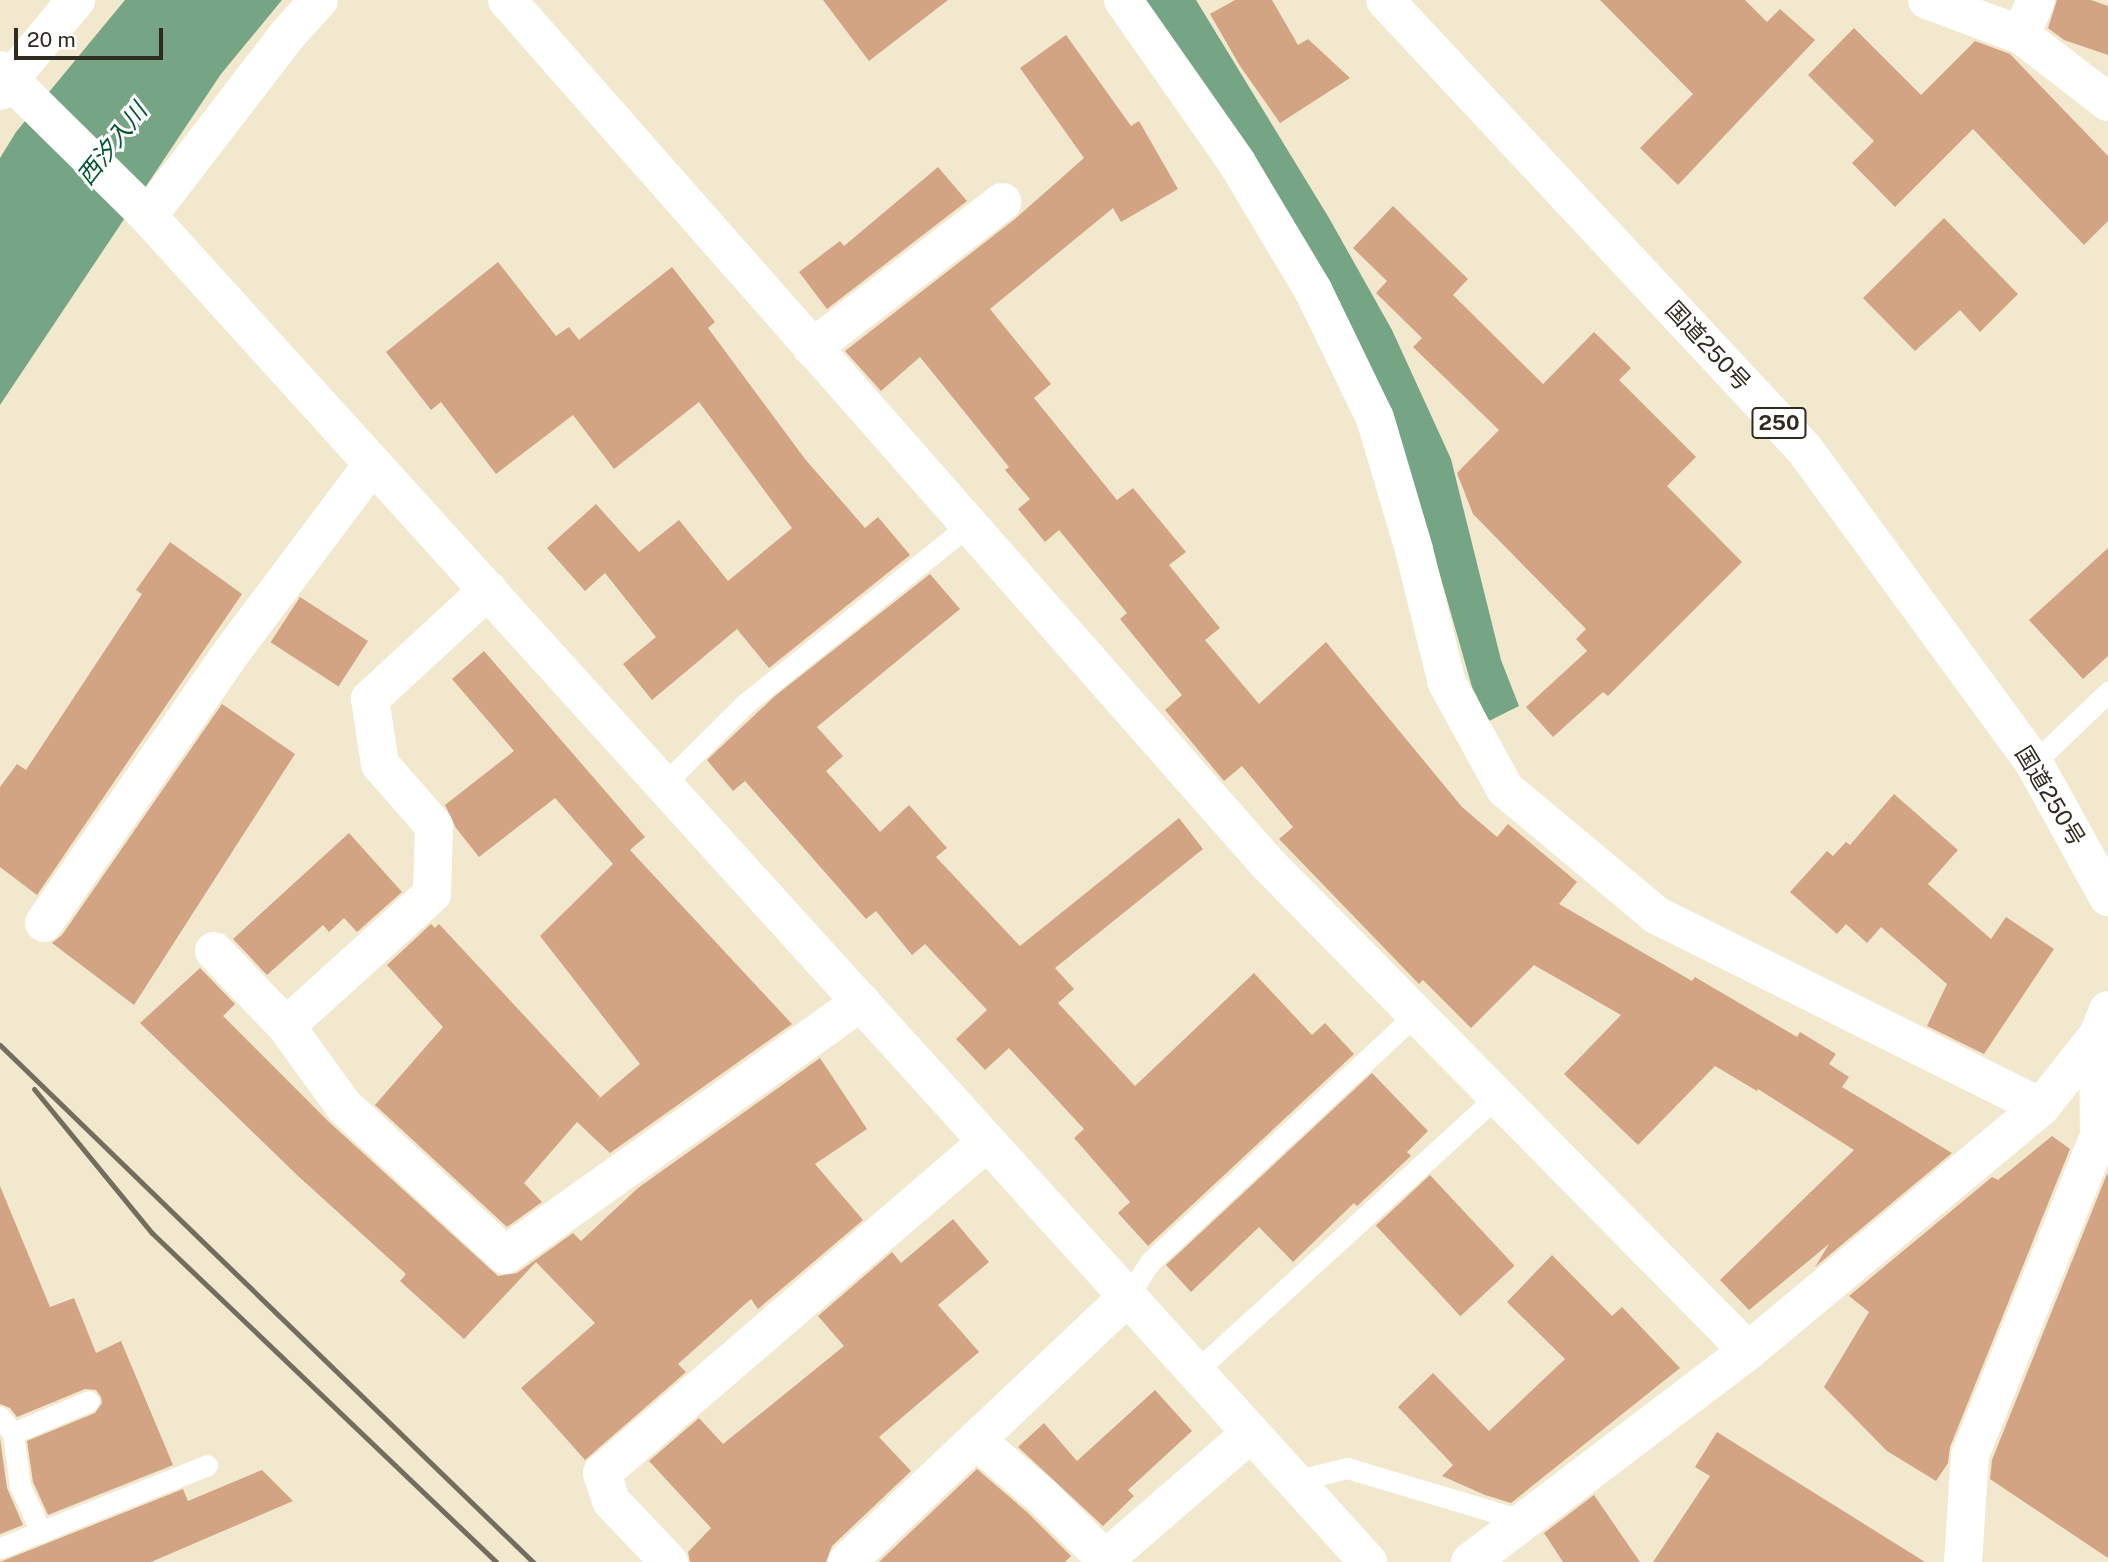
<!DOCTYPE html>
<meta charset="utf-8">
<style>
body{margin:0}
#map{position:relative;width:2108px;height:1562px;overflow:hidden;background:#f2e8cd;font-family:"Public Sans","Noto Sans JP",sans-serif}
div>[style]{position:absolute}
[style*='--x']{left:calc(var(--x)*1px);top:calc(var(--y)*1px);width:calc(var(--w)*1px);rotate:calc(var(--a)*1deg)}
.water>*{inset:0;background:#75a584}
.building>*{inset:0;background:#d2a483;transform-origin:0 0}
.lane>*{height:21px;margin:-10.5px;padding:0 10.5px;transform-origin:10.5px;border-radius:10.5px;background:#fff}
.street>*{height:38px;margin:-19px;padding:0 19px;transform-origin:19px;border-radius:19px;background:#fff}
.secondary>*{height:38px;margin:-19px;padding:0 19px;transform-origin:19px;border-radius:19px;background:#fff}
.highway>*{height:38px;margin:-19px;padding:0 19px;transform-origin:19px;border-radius:19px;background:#fff}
.rail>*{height:5px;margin:-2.5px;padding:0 2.5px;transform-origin:2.5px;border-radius:2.5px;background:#736d5d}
span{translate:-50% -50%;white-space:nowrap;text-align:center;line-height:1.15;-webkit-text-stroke:6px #fff;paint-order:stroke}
.shield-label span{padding:2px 5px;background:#fff;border:2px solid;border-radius:5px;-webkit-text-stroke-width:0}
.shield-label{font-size:21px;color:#2f2b20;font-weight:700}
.street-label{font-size:23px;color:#2f2b20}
.water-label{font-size:24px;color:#00582f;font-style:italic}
.scale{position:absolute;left:14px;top:28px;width:149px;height:32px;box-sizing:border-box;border:4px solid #2f2b20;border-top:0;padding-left:9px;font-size:21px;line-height:24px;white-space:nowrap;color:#2f2b20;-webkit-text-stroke:5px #fff;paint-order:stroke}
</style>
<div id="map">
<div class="water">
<i style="clip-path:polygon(125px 0,282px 0,221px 74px,0 405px,0 158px,16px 132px)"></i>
<i style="clip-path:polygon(1141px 0,1196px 0,1329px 218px,1392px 330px,1451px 459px,1501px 660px,1519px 706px,1489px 721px,1472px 687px,1422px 512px)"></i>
</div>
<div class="building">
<i style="clip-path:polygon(823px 0,948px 0,869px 61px)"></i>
<i style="clip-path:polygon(1235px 0,1272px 0,1298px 45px,1308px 39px,1350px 78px,1280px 123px,1240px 66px,1210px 14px)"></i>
<i style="clip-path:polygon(1600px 0,1745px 0,1767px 22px,1780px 9px,1815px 40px,1678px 185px,1640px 148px,1693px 94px)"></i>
<i style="clip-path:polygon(2057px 0,2091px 0,2108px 6px,2108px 55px,2064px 40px,2048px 28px)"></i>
<i style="clip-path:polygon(1854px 28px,1921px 95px,1975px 41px,2010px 54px,2108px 156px,2108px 221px,2084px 245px,1973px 129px,1895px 207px,1852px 163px,1874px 141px,1808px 75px)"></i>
<i style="clip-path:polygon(1066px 35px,1131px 126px,1139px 121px,1178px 189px,1121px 222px,1113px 208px,990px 309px,1051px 384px,1034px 398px,1117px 500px,1133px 488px,1186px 552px,1169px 565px,1220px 628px,1205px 640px,1259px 704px,1326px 642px,1462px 807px,1497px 837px,1508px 824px,1577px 882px,1559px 904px,1692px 981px,1695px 977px,1797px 1037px,1800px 1032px,1836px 1054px,1829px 1064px,1849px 1077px,1842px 1087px,1952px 1153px,1815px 1267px,1829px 1244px,1749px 1310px,1720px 1280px,1854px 1150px,1758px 1089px,1757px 1091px,1715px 1066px,1638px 1145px,1564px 1074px,1621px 1015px,1534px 965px,1471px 1028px,1423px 980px,1419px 984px,1279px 839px,1293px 827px,1242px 766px,1224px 781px,1165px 710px,1182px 695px,1120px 619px,1127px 613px,1059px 530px,1045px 542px,1018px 509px,1030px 499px,1005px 470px,1009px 467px,920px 357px,881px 391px,845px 351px,1015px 219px,1084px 158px,1020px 68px)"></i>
<i style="clip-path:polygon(938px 167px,967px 201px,827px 309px,799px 272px,840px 241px,844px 246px)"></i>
<i style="clip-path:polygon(1393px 206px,1468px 279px,1453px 295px,1543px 384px,1594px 332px,1631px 368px,1619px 380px,1696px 457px,1667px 486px,1742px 562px,1608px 696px,1603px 692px,1553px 737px,1526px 707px,1587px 651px,1576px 639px,1586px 629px,1473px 514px,1457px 473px,1499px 430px,1413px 347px,1422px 338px,1376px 293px,1387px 281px,1353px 248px)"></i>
<i style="clip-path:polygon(1944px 218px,2018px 294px,1980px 332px,1960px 310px,1915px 351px,1863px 298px)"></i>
<i style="clip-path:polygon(498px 262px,556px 336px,569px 327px,579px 340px,672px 267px,715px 322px,708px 328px,805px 459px,865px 528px,878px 517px,910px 555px,769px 668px,737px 629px,652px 700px,623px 664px,656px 637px,605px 573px,585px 591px,547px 548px,596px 504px,639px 552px,679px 520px,728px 581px,792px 528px,699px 402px,614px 469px,573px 415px,496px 474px,441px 402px,431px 410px,386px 352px)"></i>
<i style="clip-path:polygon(170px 542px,242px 594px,37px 895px,0 867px,0 787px,17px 764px,26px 770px,142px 594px,136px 590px)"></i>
<i style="clip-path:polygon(2108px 548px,2108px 656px,2083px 679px,2029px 620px)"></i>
<i style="clip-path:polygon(930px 574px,960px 609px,817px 727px,843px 756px,826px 771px,880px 832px,909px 805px,947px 848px,936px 857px,1020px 946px,1179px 818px,1203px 849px,1055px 968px,1074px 989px,1058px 1003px,1135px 1086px,1254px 973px,1312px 1035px,1325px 1023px,1354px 1054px,1148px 1246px,1118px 1213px,1130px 1202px,1074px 1138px,1084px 1129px,1009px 1048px,985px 1070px,956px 1039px,987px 1010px,925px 944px,912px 955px,876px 911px,866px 919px,745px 781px,733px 791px,707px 760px,775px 696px)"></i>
<i style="left:300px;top:597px;width:81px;height:54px;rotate:33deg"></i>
<i style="clip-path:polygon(484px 651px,645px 837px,630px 850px,792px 1024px,610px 1153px,577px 1122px,524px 1183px,542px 1202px,507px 1227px,375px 1105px,443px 1027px,387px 965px,431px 924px,435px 928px,439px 924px,600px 1097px,595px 1102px,640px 1064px,540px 936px,613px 864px,555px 798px,479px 857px,456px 828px,445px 805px,514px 751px,452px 679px)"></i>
<i style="clip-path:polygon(222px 704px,295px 754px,134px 1005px,52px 943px,62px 935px)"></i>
<i style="clip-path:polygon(1894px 794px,1958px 850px,1928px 884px,1991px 939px,2006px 917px,2054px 949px,1984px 1054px,1927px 1026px,1947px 984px,1881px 927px,1867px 943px,1846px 924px,1837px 934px,1790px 892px,1827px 851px,1833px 856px,1846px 842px,1850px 845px)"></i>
<i style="clip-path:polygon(349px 833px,402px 892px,357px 932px,344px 918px,329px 932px,323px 925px,267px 975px,233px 939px)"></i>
<i style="clip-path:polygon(200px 968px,235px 1004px,223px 1016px,329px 1122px,498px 1276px,517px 1273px,573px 1233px,581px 1241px,638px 1188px,820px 1058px,867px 1129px,815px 1164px,863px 1220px,758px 1309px,751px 1299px,678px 1364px,686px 1372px,585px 1460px,521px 1388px,595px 1323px,536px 1262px,464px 1339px,400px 1281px,406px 1274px,297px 1175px,140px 1023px)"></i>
<i style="clip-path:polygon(1372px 1073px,1428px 1131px,1407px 1152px,1411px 1156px,1357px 1206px,1354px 1203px,1293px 1262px,1259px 1227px,1191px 1292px,1166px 1265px)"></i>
<i style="clip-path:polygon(2052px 1136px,2070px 1149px,1950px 1447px,1948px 1463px,1936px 1481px,1887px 1451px,1824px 1387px,1869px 1312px,1849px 1296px,1992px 1177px,1998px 1180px)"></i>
<i style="clip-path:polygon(2107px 1174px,2108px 1175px,2108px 1558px,1990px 1479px,1992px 1460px)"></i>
<i style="left:1430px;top:1175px;width:124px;height:74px;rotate:47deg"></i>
<i style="clip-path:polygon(0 1186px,50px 1307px,74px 1298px,96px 1353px,121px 1341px,173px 1465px,48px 1515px,33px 1482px,27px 1441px,95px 1413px,102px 1403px,101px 1397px,96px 1390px,85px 1389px,17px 1417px,10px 1408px,0 1404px)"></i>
<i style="clip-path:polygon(953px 1219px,989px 1262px,938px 1305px,979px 1352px,879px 1437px,911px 1471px,832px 1546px,826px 1562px,690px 1562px,688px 1552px,711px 1528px,649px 1461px,699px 1418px,723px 1444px,844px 1346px,818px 1316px,892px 1252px,901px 1263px)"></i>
<i style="clip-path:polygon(1552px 1255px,1612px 1316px,1622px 1307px,1680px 1368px,1511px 1503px,1485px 1495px,1442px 1476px,1453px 1465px,1398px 1407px,1433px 1373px,1489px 1431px,1565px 1359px,1507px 1302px)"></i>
<i style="clip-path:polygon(1155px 1390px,1192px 1431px,1128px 1490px,1134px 1496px,1103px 1526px,1018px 1447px,1044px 1423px,1077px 1461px)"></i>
<i style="clip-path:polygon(1717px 1432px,1925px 1562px,1653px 1562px,1710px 1476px,1695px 1467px)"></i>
<i style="clip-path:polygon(0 1438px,7px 1488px,23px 1525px,0 1534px)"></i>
<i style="clip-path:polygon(977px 1469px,1028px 1513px,1071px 1556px,1065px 1562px,879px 1562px)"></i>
<i style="clip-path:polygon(262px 1470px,293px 1501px,151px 1562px,0 1562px,183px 1489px,188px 1501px)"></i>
<i style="clip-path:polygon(1594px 1495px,1640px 1562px,1563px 1562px,1544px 1533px)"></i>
</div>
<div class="lane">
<i style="--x:2034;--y:763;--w:103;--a:-43.8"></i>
<i style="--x:663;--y:785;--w:117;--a:-44.7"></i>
<i style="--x:746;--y:703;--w:285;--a:-38.6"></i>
<i style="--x:1127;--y:1297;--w:42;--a:-56.7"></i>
<i style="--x:1150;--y:1262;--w:364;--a:-43"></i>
<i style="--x:1195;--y:1372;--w:409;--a:-42.4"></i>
<i style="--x:0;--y:1417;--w:21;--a:51"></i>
<i style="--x:13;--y:1433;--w:82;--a:-22.8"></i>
<i style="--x:13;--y:1433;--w:53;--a:82.5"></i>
<i style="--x:20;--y:1486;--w:51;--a:65.5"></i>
<i style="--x:1294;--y:1481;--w:55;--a:-13.8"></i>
<i style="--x:1347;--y:1468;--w:186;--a:16.6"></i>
<i style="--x:0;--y:1548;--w:223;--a:-21.8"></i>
</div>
<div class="street">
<i style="--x:507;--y:0;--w:1151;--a:48.63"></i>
<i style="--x:1268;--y:864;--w:684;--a:45.41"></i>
<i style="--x:1123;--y:0;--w:199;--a:55"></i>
<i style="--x:1237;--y:163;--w:148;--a:59.1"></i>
<i style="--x:1313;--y:290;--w:142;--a:64.2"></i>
<i style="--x:1375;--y:418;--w:138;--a:73.5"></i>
<i style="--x:1414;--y:550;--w:137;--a:76.1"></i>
<i style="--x:1447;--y:683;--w:121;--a:61.3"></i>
<i style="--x:1505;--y:789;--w:197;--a:39.8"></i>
<i style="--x:1656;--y:915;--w:430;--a:26.5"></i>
<i style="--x:1927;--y:0;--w:100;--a:20.4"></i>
<i style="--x:2021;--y:35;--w:110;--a:37.6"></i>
<i style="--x:2021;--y:35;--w:38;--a:-67"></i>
<i style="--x:0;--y:70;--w:208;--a:44.6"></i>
<i style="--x:148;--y:216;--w:230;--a:-52.4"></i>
<i style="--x:288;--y:34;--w:46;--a:-47.6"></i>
<i style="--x:0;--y:91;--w:119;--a:-50.1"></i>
<i style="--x:812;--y:348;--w:240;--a:-37.5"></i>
<i style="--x:44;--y:923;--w:328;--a:-55.3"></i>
<i style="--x:231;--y:653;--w:236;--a:-53.1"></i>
<i style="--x:214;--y:951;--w:104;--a:46.2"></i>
<i style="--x:286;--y:1026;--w:99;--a:54.1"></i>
<i style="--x:344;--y:1106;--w:219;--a:42.8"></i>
<i style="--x:505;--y:1255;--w:437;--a:-35.4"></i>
<i style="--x:286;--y:1026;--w:197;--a:-42.1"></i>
<i style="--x:432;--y:894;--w:68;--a:-88.3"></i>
<i style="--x:434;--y:826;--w:82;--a:-131.1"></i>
<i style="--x:380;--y:764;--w:66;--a:-98.7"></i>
<i style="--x:370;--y:699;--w:161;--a:-42.7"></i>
<i style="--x:976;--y:1440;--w:88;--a:40.4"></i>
<i style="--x:1043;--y:1497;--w:88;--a:45"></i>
<i style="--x:669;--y:1562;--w:84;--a:-133.6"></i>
<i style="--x:611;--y:1501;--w:29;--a:-108"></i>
<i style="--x:602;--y:1473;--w:508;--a:-40.69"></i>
<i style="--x:847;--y:1562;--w:386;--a:-43.4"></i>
<i style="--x:1102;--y:1562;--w:197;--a:-40.9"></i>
<i style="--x:1470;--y:1562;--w:349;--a:-37.2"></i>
<i style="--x:1748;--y:1351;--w:381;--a:-39.8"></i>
<i style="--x:2041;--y:1107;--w:92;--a:-51.6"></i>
<i style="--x:2098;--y:1035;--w:27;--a:-68"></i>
<i style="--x:1963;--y:1562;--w:107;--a:-86.3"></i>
<i style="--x:1970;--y:1455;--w:344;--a:-68"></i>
<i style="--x:2099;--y:1136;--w:101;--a:-90.6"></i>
</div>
<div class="secondary">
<i style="--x:148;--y:216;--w:1817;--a:47.81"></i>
</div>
<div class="highway">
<i style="--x:1385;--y:0;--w:616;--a:46.97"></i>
<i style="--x:1805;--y:450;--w:388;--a:53.8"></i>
<i style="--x:2034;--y:763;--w:153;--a:61.1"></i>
</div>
<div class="rail">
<i style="--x:0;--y:1045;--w:743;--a:44.13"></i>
<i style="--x:34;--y:1089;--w:186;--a:50.7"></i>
<i style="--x:152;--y:1233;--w:476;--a:43.7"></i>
</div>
<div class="shield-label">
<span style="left:1779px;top:423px">250</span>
</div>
<div class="street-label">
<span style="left:1708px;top:346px;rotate:47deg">国道250号</span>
<span style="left:2050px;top:796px;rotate:59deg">国道250号</span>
</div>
<div class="water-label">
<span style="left:112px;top:144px;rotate:-52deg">西汐入川</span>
</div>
<div class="scale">20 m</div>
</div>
